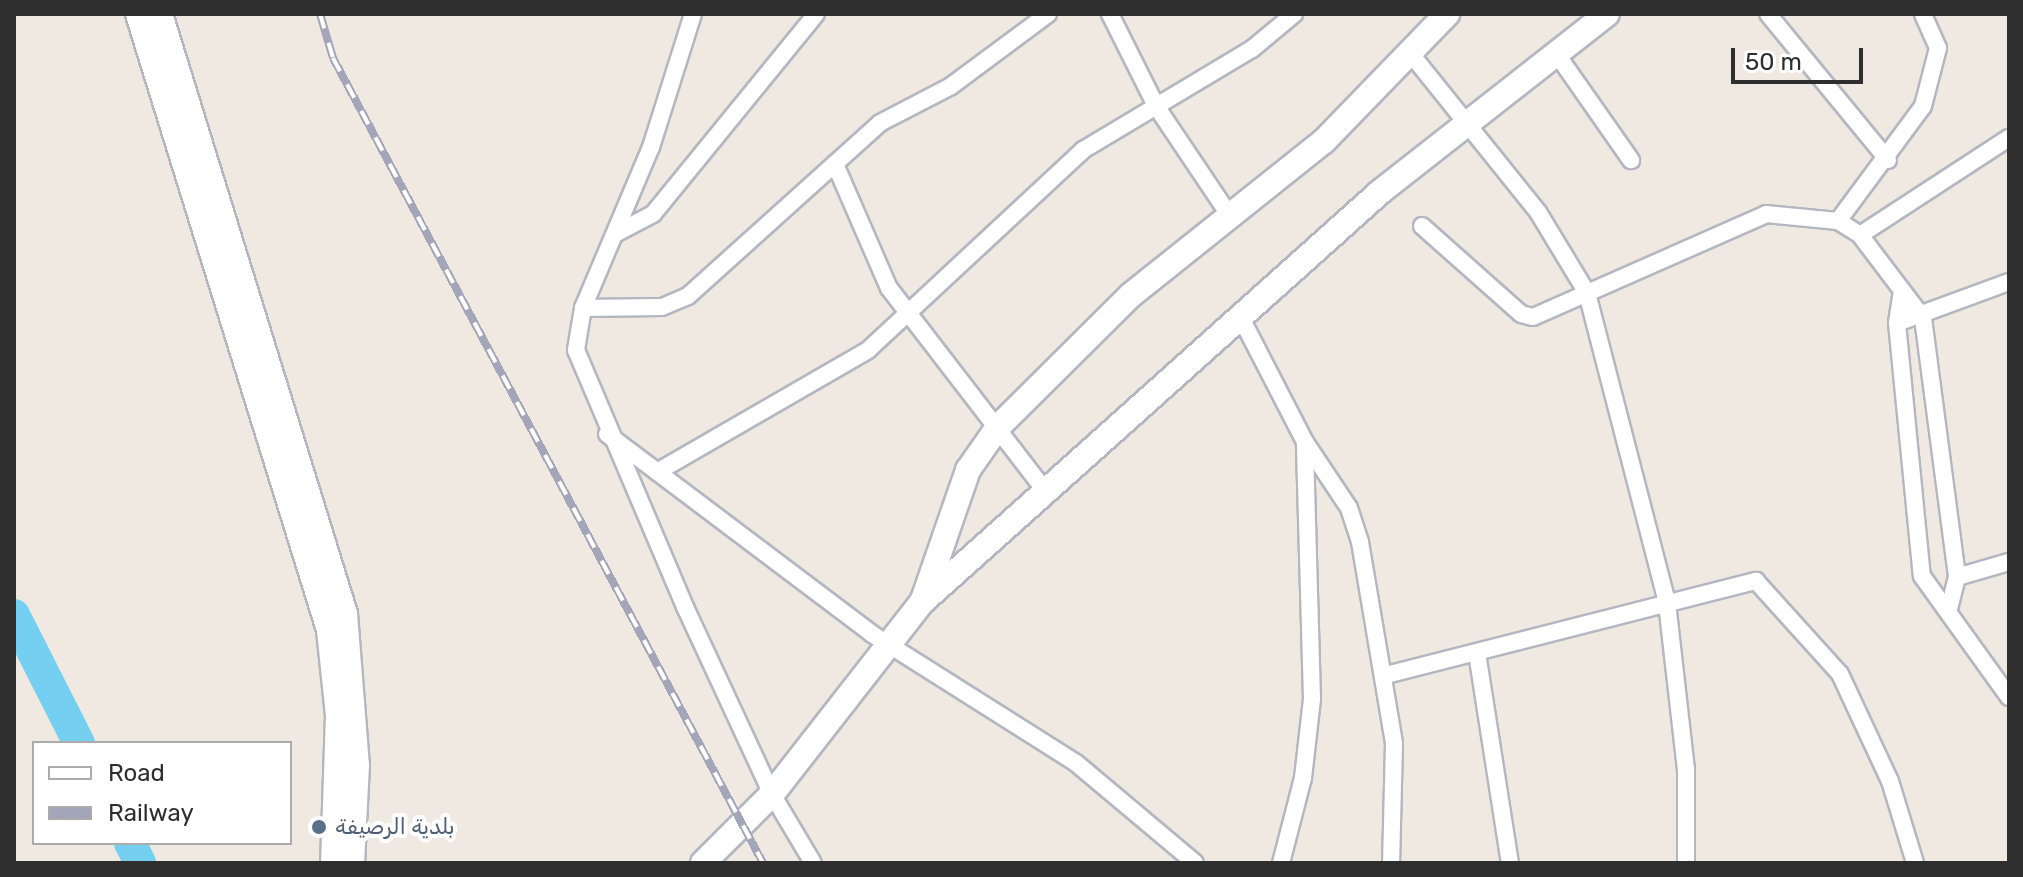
<!DOCTYPE html>
<meta charset="utf-8">
<style>
body{margin:0}
#map{position:relative;width:2023px;height:877px;overflow:hidden;background:#efe9e1;font-family:Rubik,Cairo,sans-serif}
div>[style]{position:absolute}
[style*='--x']{left:calc(var(--x)*1px);top:calc(var(--y)*1px);width:calc(var(--w)*1px);rotate:calc(var(--a)*1deg)}
.river>*{height:32px;margin:-16px;padding:0 16px;transform-origin:16px;border-radius:16px;background:#75cff0}
.roads{filter:drop-shadow(2px 0 #b4b7c1) drop-shadow(-2px 0 #b4b7c1) drop-shadow(0 2px #b4b7c1) drop-shadow(0 -2px #b4b7c1)}
.street>*{height:16px;margin:-8px;padding:0 8px;transform-origin:8px;border-radius:8px;background:#fff}
.secondary>*{height:24px;margin:-12px;padding:0 12px;transform-origin:12px;border-radius:12px;background:#fff}
.rail>*{height:8px;margin-top:-4px;transform-origin:0;background:repeating-linear-gradient(90deg,#fff 0 15px,#a3a6b8 0 30px);box-sizing:border-box;border-block:2px solid #a3a6b8}
.dots>*{width:22px;height:22px;translate:-50% -50%;box-sizing:border-box;border:4px solid #fff;border-radius:50%}
span{translate:-50% -50%;white-space:nowrap;text-align:center;line-height:1.15;-webkit-text-stroke:8px #fff;paint-order:stroke}
.service-label{font-size:22px;color:#4e5e75}
.left{translate:0 -50%;text-align:left}
.frame{position:absolute;inset:0;border:16px solid #2e2e2e;pointer-events:none}
.legend{position:absolute;left:32px;top:741px;width:260px;height:104px;box-sizing:border-box;background:#fff;border:2px solid #ababab;margin:0;padding:10px 14px;list-style:none;font-size:24px;color:#2e2e2e}
.legend li{display:flex;align-items:center;gap:16px;height:40px}
.legend b{width:40px;border:2px solid #ababab}
.scale{position:absolute;left:1731px;top:48px;width:132px;height:36px;box-sizing:border-box;border:4px solid #2e2e2e;border-top:0;padding-left:10px;font-size:24px;line-height:28px;white-space:nowrap;color:#2e2e2e;-webkit-text-stroke:6px #fff;paint-order:stroke}
</style>
<div id="map">
<div class="river">
<i style="--x:14;--y:615;--w:144;--a:63.1"></i>
<i style="--x:130;--y:843;--w:22;--a:63"></i>
</div>
<div class="roads">
<div class="street">
<i style="--x:693;--y:14;--w:139;--a:107.5"></i>
<i style="--x:651;--y:147;--w:175;--a:112.9"></i>
<i style="--x:583;--y:308;--w:43;--a:99.5"></i>
<i style="--x:576;--y:350;--w:281;--a:67"></i>
<i style="--x:686;--y:609;--w:204;--a:65.1"></i>
<i style="--x:772;--y:794;--w:80;--a:59.3"></i>
<i style="--x:1110;--y:14;--w:103;--a:63.4"></i>
<i style="--x:1156;--y:106;--w:136;--a:56.1"></i>
<i style="--x:1768;--y:14;--w:189;--a:50.6"></i>
<i style="--x:1556;--y:53;--w:131;--a:55"></i>
<i style="--x:1411;--y:54;--w:203;--a:51.2"></i>
<i style="--x:1538;--y:212;--w:95;--a:58.8"></i>
<i style="--x:1587;--y:293;--w:320;--a:75.5"></i>
<i style="--x:1667;--y:603;--w:167;--a:83.5"></i>
<i style="--x:1686;--y:769;--w:94;--a:90"></i>
<i style="--x:835;--y:164;--w:135;--a:66.5"></i>
<i style="--x:889;--y:288;--w:252;--a:52.4"></i>
<i style="--x:1838;--y:221;--w:143;--a:-53.5"></i>
<i style="--x:1923;--y:106;--w:60;--a:-75.5"></i>
<i style="--x:1938;--y:48;--w:37;--a:-114"></i>
<i style="--x:1422;--y:226;--w:132;--a:41.6"></i>
<i style="--x:1521;--y:314;--w:12;--a:14"></i>
<i style="--x:1533;--y:317;--w:255;--a:-23.8"></i>
<i style="--x:1766;--y:214;--w:72;--a:5.6"></i>
<i style="--x:1838;--y:221;--w:26;--a:32"></i>
<i style="--x:1860;--y:235;--w:104;--a:52.8"></i>
<i style="--x:1923;--y:318;--w:261;--a:82.5"></i>
<i style="--x:1957;--y:577;--w:36;--a:104"></i>
<i style="--x:615;--y:234;--w:43;--a:-27.8"></i>
<i style="--x:653;--y:214;--w:258;--a:-50.8"></i>
<i style="--x:1860;--y:235;--w:178;--a:-33.1"></i>
<i style="--x:1902;--y:291;--w:32;--a:99"></i>
<i style="--x:1897;--y:323;--w:254;--a:84.4"></i>
<i style="--x:1922;--y:576;--w:149;--a:54.3"></i>
<i style="--x:583;--y:308;--w:79;--a:-0.7"></i>
<i style="--x:662;--y:307;--w:28;--a:-23"></i>
<i style="--x:688;--y:296;--w:258;--a:-42"></i>
<i style="--x:880;--y:123;--w:80;--a:-27.5"></i>
<i style="--x:951;--y:86;--w:121;--a:-36.6"></i>
<i style="--x:1240;--y:316;--w:142;--a:62.7"></i>
<i style="--x:1305;--y:442;--w:79;--a:56.3"></i>
<i style="--x:1349;--y:508;--w:36;--a:72"></i>
<i style="--x:1360;--y:542;--w:204;--a:80.4"></i>
<i style="--x:1394;--y:743;--w:120;--a:91.4"></i>
<i style="--x:1897;--y:323;--w:119;--a:-20.1"></i>
<i style="--x:607;--y:434;--w:332;--a:37"></i>
<i style="--x:872;--y:634;--w:241;--a:32.3"></i>
<i style="--x:1076;--y:763;--w:155;--a:40"></i>
<i style="--x:657;--y:472;--w:244;--a:-30"></i>
<i style="--x:868;--y:350;--w:294;--a:-42.9"></i>
<i style="--x:1083;--y:150;--w:197;--a:-30.9"></i>
<i style="--x:1252;--y:49;--w:55;--a:-39.8"></i>
<i style="--x:1957;--y:577;--w:54;--a:-16.1"></i>
<i style="--x:1477;--y:653;--w:213;--a:81.1"></i>
<i style="--x:1386;--y:675;--w:382;--a:-14.3"></i>
<i style="--x:1756;--y:581;--w:125;--a:47.9"></i>
<i style="--x:1840;--y:674;--w:118;--a:65"></i>
<i style="--x:1890;--y:781;--w:86;--a:73"></i>
<i style="--x:1281;--y:863;--w:88;--a:-75.5"></i>
<i style="--x:1303;--y:778;--w:80;--a:-83.5"></i>
<i style="--x:1312;--y:699;--w:257;--a:-91.6"></i>
</div>
<div class="secondary">
<i style="--x:138;--y:14;--w:645;--a:72.77"></i>
<i style="--x:329;--y:630;--w:85;--a:84"></i>
<i style="--x:338;--y:715;--w:148;--a:91.9"></i>
<i style="--x:160;--y:14;--w:628;--a:72.86"></i>
<i style="--x:345;--y:614;--w:151;--a:85.5"></i>
<i style="--x:357;--y:765;--w:98;--a:92.9"></i>
<i style="--x:923;--y:600;--w:138;--a:-70.9"></i>
<i style="--x:968;--y:470;--w:52;--a:-55.1"></i>
<i style="--x:998;--y:427;--w:187;--a:-44.8"></i>
<i style="--x:1131;--y:295;--w:247;--a:-38.6"></i>
<i style="--x:1324;--y:141;--w:177;--a:-45.9"></i>
<i style="--x:703;--y:863;--w:98;--a:-45"></i>
<i style="--x:772;--y:794;--w:244;--a:-52"></i>
<i style="--x:922;--y:602;--w:615;--a:-41.83"></i>
<i style="--x:1380;--y:192;--w:288;--a:-38.1"></i>
</div>
</div>
<div class="rail">
<i style="--x:320;--y:14;--w:46;--a:73.5"></i>
<i style="--x:333;--y:58;--w:913;--a:61.89"></i>
</div>
<div class="dots">
<i style="left:319px;top:827px;background:#5c6f8a"></i>
</div>
<div class="service-label">
<span class="left" style="left:335px;top:827px">بلدية الرصيفة</span>
</div>
<div class="frame"></div>
<ul class="legend">
<li><b style="height:10px;background:#fff"></b>Road</li>
<li><b style="height:10px;background:#a3a6b8"></b>Railway</li>
</ul>
<div class="scale">50 m</div>
</div>
